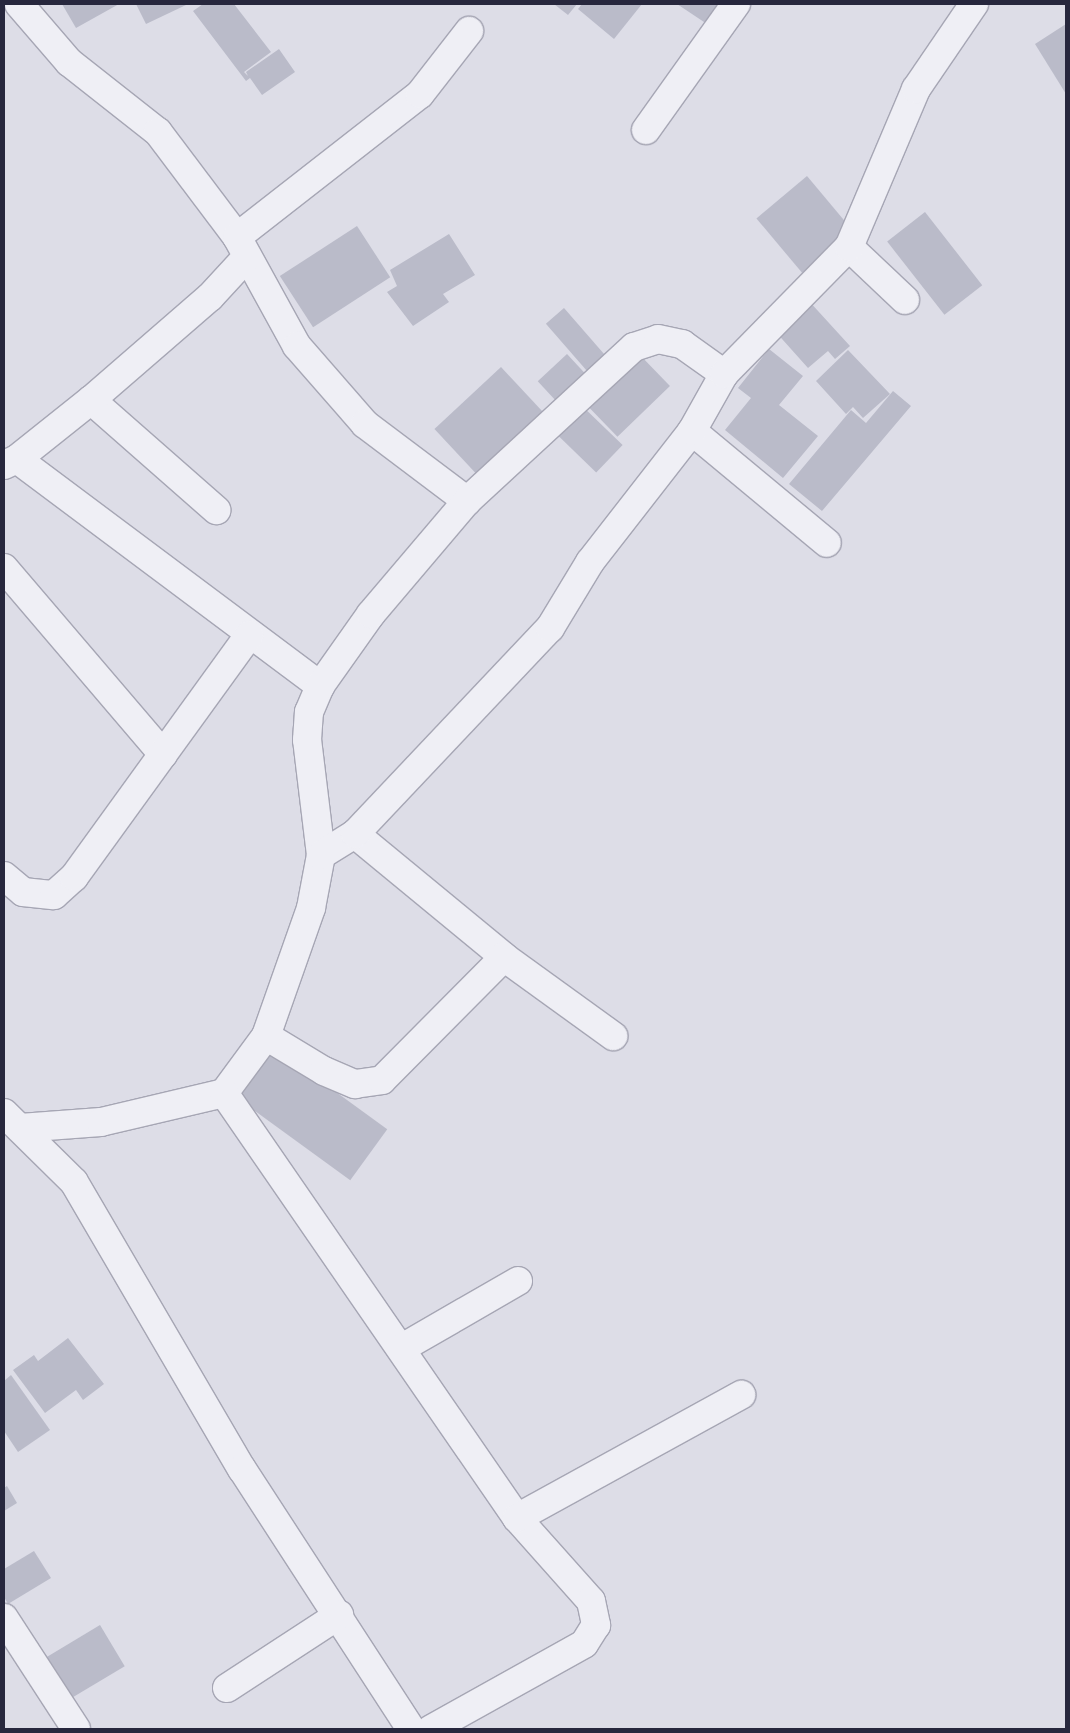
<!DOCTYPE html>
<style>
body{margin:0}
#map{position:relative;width:1070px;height:1733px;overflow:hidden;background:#dddde7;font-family:Roboto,sans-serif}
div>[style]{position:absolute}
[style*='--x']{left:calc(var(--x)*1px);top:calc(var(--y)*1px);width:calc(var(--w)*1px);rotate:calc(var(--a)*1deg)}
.building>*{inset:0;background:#babbc9;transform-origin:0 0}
.roads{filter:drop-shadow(1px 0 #a6a6b4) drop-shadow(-1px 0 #a6a6b4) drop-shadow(0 1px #a6a6b4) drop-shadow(0 -1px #a6a6b4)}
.street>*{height:28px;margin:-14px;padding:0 14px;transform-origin:14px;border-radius:14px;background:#efeff5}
span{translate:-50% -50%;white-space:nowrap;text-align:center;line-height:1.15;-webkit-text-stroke:4px #ecedf4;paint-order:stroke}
.frame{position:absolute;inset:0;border:5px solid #27273d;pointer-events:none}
</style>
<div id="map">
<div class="building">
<i style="clip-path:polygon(62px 4px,119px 4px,76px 28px)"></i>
<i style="clip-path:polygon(136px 4px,185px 4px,186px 5px,146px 24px)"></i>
<i style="clip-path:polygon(203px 4px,234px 4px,271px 52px,244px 72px,248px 76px,246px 72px,279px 49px,295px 72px,262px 95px,250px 78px,246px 81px,193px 11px)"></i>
<i style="clip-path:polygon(554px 4px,577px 4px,568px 15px)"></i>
<i style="clip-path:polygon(582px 4px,642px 4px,614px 39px,578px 9px)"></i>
<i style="clip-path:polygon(677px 4px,720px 4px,707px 24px)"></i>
<i style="clip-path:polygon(1066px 24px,1066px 94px,1035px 44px)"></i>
<i style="left:807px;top:176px;width:71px;height:66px;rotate:50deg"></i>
<i style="left:925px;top:212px;width:93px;height:48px;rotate:52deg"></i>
<i style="left:357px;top:226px;width:61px;height:92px;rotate:57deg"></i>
<i style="clip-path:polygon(449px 234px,475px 275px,443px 294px,449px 302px,413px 326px,387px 292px,397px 286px,390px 270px)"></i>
<i style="clip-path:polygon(808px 300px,850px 346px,835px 359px,828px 351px,808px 368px,774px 330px)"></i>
<i style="left:564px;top:308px;width:68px;height:24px;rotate:49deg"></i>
<i style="clip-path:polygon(769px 349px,803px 376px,779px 405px,818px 436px,783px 478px,725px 430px,751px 398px,738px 388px)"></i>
<i style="clip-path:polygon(848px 350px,890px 394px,863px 418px,853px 407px,846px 414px,816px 381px)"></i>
<i style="left:638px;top:353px;width:46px;height:73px;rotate:46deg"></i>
<i style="left:567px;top:354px;width:33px;height:40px;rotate:47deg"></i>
<i style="left:501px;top:367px;width:65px;height:91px;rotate:47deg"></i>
<i style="clip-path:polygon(893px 391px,911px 406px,822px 511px,789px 484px,851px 410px,866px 423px)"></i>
<i style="left:578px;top:402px;width:62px;height:38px;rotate:44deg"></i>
<i style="left:274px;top:1047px;width:140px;height:63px;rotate:36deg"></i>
<i style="clip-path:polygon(68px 1338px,104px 1384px,83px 1400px,76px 1390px,45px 1413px,13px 1370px,34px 1355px,38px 1361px)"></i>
<i style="clip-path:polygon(11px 1375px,50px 1430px,18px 1452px,4px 1431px,4px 1381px)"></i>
<i style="clip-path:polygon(7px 1486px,17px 1503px,4px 1511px,4px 1488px)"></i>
<i style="clip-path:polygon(34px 1551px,51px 1578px,8px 1604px,4px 1597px,4px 1569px)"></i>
<i style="left:100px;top:1625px;width:48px;height:64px;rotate:59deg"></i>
</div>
<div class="roads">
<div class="street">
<i style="--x:19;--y:4;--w:77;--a:49.2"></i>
<i style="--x:69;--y:62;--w:113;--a:38.2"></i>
<i style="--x:158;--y:132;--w:131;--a:53"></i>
<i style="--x:237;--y:237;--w:124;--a:61.2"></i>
<i style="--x:297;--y:346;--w:103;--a:48.9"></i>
<i style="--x:365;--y:424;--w:128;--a:37"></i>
<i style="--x:646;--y:130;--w:155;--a:-54.5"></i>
<i style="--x:237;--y:237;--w:232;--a:-38"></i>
<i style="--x:420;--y:94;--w:80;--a:-52.1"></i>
<i style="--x:849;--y:247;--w:77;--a:43.4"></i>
<i style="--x:91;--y:400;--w:167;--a:41.3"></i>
<i style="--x:692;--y:431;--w:175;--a:39.7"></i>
<i style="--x:17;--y:459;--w:379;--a:36.8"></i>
<i style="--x:4;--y:465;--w:14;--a:-25"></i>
<i style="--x:17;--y:459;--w:95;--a:-38.6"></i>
<i style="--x:91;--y:400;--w:157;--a:-40.9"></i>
<i style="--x:210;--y:297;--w:53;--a:-47.3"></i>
<i style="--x:4;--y:568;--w:245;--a:49.5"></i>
<i style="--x:355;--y:834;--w:193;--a:39.5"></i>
<i style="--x:504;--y:957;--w:135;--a:35.9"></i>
<i style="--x:321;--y:855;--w:116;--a:-96.9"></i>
<i style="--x:307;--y:740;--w:28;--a:-86"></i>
<i style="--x:309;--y:712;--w:28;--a:-67"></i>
<i style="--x:320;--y:686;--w:88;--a:-54.7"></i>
<i style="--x:371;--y:614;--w:148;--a:-49.7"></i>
<i style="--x:467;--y:501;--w:227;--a:-42.7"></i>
<i style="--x:634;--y:347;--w:25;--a:-18"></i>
<i style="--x:658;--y:339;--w:25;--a:12"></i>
<i style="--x:682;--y:344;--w:52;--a:35.5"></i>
<i style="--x:4;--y:876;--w:25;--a:40"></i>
<i style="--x:23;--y:892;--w:31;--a:6"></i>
<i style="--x:54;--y:895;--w:27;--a:-42"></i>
<i style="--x:74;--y:877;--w:299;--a:-54.1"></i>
<i style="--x:266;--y:1036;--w:68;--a:31.1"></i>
<i style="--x:324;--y:1071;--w:34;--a:23"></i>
<i style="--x:355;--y:1084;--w:27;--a:-8"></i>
<i style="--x:382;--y:1080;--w:173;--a:-45.2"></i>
<i style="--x:224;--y:1093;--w:71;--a:-53.6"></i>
<i style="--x:266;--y:1036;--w:136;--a:-70.6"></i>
<i style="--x:311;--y:908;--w:54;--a:-79.3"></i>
<i style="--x:321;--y:855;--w:40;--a:-32"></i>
<i style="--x:355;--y:834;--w:284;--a:-46.6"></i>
<i style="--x:550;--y:628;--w:77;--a:-58.8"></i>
<i style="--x:590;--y:562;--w:166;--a:-52.1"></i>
<i style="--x:692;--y:431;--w:65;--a:-60.7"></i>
<i style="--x:724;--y:374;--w:178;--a:-45.5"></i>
<i style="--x:849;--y:247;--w:172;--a:-67"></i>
<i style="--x:916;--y:89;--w:103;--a:-55.7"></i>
<i style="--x:4;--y:1113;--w:98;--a:44.6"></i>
<i style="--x:74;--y:1182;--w:333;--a:59.7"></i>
<i style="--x:242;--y:1469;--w:310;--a:57"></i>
<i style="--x:20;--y:1128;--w:81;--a:-4.2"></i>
<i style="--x:101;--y:1122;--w:126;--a:-13.3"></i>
<i style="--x:224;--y:1093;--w:516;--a:55.42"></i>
<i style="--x:517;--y:1518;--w:111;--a:48.3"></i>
<i style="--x:591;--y:1601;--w:25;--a:78"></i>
<i style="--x:596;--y:1625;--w:22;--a:122"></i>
<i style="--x:584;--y:1644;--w:175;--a:150.9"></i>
<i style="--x:402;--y:1348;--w:134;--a:-30"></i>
<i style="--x:517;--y:1518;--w:256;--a:-28.8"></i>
<i style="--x:4;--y:1618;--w:132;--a:57"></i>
<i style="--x:227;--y:1688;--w:134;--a:-33.1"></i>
</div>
</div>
<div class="frame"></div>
</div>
